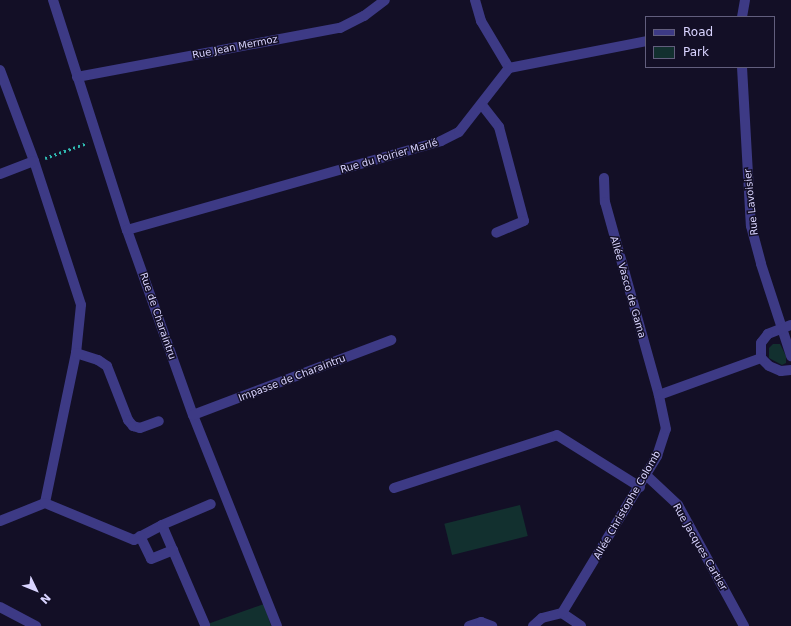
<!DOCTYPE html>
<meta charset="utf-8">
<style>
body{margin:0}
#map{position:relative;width:791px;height:626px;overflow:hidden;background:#130f26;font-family:"DejaVu Sans",sans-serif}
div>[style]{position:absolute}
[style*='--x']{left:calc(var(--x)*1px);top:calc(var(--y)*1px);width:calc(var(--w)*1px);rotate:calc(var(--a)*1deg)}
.green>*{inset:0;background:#12302f;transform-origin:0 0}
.path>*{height:2.5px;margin-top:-1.25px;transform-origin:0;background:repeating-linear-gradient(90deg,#2fb8b0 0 2px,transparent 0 5px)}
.minor>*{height:10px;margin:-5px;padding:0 5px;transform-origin:5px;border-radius:5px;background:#3d3a85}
span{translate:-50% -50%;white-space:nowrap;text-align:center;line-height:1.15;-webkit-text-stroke:3px #130f26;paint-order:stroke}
.street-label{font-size:10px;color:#d9d4ff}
.legend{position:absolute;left:645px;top:16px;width:130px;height:52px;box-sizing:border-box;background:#130f26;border:1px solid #625e7d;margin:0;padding:5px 7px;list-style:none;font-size:12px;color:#d9d4ff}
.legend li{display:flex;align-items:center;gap:8px;height:20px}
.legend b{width:20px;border:1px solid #625e7d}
.north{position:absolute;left:16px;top:570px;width:40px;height:40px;-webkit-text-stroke:3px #130f26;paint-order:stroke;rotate:133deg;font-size:11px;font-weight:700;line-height:16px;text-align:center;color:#d9d4ff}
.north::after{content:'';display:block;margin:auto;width:14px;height:18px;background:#d9d4ff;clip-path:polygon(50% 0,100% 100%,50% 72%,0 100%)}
</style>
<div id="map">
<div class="green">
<i style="clip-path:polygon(773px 344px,780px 344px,786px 356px,786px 363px,782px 365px,769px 358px,769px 348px)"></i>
<i style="left:520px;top:505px;width:32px;height:78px;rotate:76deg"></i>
<i style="clip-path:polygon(264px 604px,271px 626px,202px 626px)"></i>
</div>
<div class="path">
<i style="--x:45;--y:158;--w:45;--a:-19.7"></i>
</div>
<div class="minor">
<i style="--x:53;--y:0;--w:242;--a:72.2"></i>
<i style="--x:127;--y:230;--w:196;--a:70.4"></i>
<i style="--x:193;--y:415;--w:227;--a:68.3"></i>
<i style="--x:475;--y:0;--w:22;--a:74"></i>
<i style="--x:481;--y:21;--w:55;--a:59.2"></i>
<i style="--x:742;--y:17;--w:17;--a:-80"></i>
<i style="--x:742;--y:67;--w:159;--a:86.8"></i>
<i style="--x:751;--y:226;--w:39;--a:75"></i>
<i style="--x:761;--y:264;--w:97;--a:71.9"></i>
<i style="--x:0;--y:70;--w:97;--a:69.5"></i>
<i style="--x:34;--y:161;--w:151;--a:71.9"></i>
<i style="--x:81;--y:305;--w:48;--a:95.9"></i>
<i style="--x:76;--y:353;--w:153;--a:101.7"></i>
<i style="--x:77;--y:77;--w:268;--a:-10.6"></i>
<i style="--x:340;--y:28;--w:27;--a:-27"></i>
<i style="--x:364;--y:16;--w:26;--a:-37"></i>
<i style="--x:482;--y:105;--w:28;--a:52"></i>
<i style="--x:499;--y:127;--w:97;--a:75.1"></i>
<i style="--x:524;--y:221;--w:30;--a:157"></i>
<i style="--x:0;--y:174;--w:36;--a:-21"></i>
<i style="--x:604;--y:178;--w:24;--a:88"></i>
<i style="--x:605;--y:202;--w:200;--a:74.4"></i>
<i style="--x:127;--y:230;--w:326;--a:-15.8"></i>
<i style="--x:441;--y:141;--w:20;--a:-27"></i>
<i style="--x:459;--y:132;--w:81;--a:-52"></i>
<i style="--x:509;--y:68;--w:140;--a:-11.1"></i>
<i style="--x:791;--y:325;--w:25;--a:159"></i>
<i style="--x:768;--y:334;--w:11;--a:128"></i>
<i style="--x:761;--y:343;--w:15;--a:90"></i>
<i style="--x:761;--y:358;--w:11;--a:45"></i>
<i style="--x:769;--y:366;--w:13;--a:23"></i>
<i style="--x:781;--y:371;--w:10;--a:-6"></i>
<i style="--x:76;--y:353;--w:23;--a:18"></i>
<i style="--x:98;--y:360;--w:11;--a:34"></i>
<i style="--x:107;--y:366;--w:58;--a:68.7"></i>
<i style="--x:128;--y:420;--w:8;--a:50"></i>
<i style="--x:133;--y:426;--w:7;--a:16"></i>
<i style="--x:140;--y:428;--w:20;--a:-20"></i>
<i style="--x:193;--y:415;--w:212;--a:-20.7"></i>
<i style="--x:647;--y:476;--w:42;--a:43.1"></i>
<i style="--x:678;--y:505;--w:138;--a:61.4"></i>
<i style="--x:394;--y:488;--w:171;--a:-18"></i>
<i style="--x:557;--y:435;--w:98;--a:32.1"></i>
<i style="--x:0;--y:521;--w:48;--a:-21.8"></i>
<i style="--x:45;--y:503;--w:96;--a:22.6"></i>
<i style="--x:134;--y:540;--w:32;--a:-28"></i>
<i style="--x:162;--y:525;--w:109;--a:66.7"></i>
<i style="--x:162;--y:525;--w:53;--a:-23.2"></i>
<i style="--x:140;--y:536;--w:25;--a:64"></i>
<i style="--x:151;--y:559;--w:24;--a:-22"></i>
<i style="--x:0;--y:607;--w:41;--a:27.8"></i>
<i style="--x:562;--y:613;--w:23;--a:34"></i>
<i style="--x:469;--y:626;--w:13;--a:-18"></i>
<i style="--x:481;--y:622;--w:12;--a:20"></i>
<i style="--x:533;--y:626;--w:12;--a:-42"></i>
<i style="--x:542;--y:618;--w:21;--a:-14"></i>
<i style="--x:562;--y:613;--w:184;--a:-58.8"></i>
<i style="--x:657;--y:456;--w:28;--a:-72"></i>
<i style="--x:666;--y:429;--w:35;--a:-102"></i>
<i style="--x:659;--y:395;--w:109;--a:-19.9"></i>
</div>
<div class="street-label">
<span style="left:235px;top:47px;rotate:-11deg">Rue Jean Mermoz</span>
<span style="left:389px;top:156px;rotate:-16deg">Rue du Poirier Marlé</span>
<span style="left:751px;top:202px;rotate:-96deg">Rue Lavoisier</span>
<span style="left:628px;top:287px;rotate:74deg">Allée Vasco de Gama</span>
<span style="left:158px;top:316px;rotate:71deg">Rue de Charaintru</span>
<span style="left:292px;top:378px;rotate:-21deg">Impasse de Charaintru</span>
<span style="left:627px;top:505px;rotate:-60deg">Allée Christophe Colomb</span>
<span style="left:700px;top:547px;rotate:60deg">Rue Jacques Cartier</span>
</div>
<ul class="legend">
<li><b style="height:5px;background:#3d3a85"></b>Road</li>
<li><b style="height:11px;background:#12302f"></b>Park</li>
</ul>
<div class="north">N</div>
</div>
